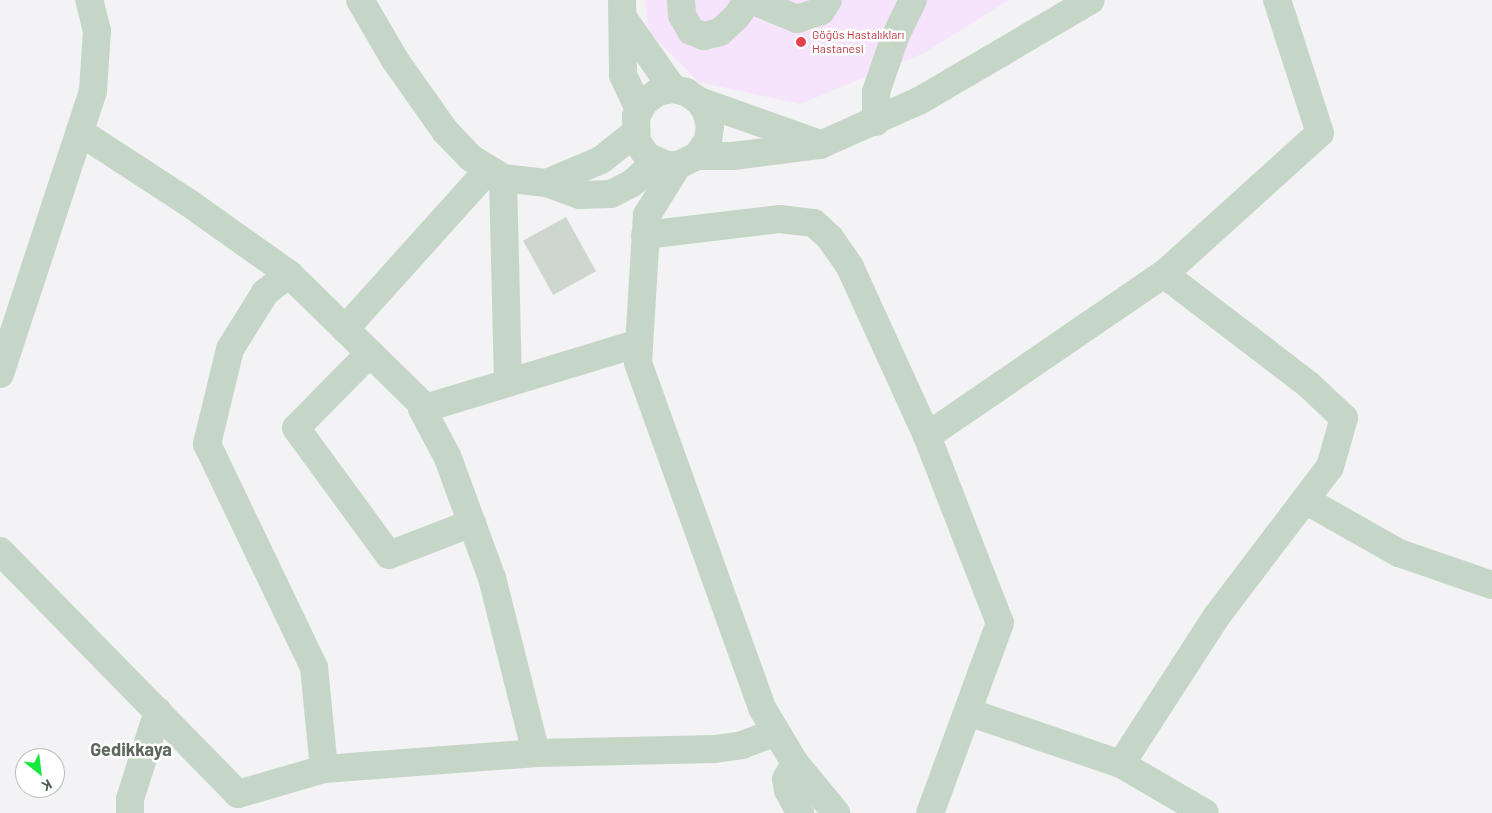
<!DOCTYPE html>
<meta charset="utf-8">
<style>
body{margin:0}
#map{position:relative;width:1492px;height:813px;overflow:hidden;background:#f3f2f4;font-family:Barlow,sans-serif}
div>[style]{position:absolute}
[style*='--x']{left:calc(var(--x)*1px);top:calc(var(--y)*1px);width:calc(var(--w)*1px);rotate:calc(var(--a)*1deg)}
.medical>*{inset:0;background:#f5e4fc}
.building>*{inset:0;background:#ced6d0;transform-origin:0 0}
.minor>*{height:28px;margin:-14px;padding:0 14px;transform-origin:14px;border-radius:14px;background:#c5d6c7}
.dots>*{width:14px;height:14px;translate:-50% -50%;box-sizing:border-box;border:2px solid #fff;border-radius:50%}
span{translate:-50% -50%;white-space:nowrap;text-align:center;line-height:1.15;-webkit-text-stroke:5px #fff;paint-order:stroke}
.health-label{font-size:12px;color:#be3a42}
.left{translate:0 -50%;text-align:left}
.district-label{font-size:18px;color:#5e675f;font-weight:700}
.north{position:absolute;left:15px;top:748px;width:50px;height:50px;box-sizing:border-box;background:#fff;border:1px solid #b6bfb7;border-radius:50%;rotate:151deg;font-size:14px;font-weight:700;line-height:20px;text-align:center;color:#495f4b}
.north::after{content:'';display:block;margin:auto;width:18px;height:22px;background:#17e83e;clip-path:polygon(50% 0,100% 100%,50% 72%,0 100%)}
</style>
<div id="map">
<div class="medical">
<i style="clip-path:polygon(645px 0,1009px 0,924px 53px,800px 104px,699px 82px,649px 32px)"></i>
</div>
<div class="building">
<i style="left:566px;top:217px;width:62px;height:49px;rotate:61deg"></i>
</div>
<div class="minor">
<i style="--x:360;--y:0;--w:69;--a:59.7"></i>
<i style="--x:395;--y:60;--w:87;--a:54.8"></i>
<i style="--x:445;--y:131;--w:37;--a:46"></i>
<i style="--x:471;--y:158;--w:38;--a:32"></i>
<i style="--x:503;--y:178;--w:44;--a:6.5"></i>
<i style="--x:547;--y:183;--w:35;--a:20"></i>
<i style="--x:580;--y:195;--w:31;--a:-2"></i>
<i style="--x:611;--y:194;--w:22;--a:-27"></i>
<i style="--x:631;--y:184;--w:33;--a:-41"></i>
<i style="--x:622;--y:0;--w:75;--a:89.2"></i>
<i style="--x:623;--y:75;--w:38;--a:65"></i>
<i style="--x:681;--y:0;--w:15;--a:86"></i>
<i style="--x:682;--y:15;--w:18;--a:61"></i>
<i style="--x:691;--y:31;--w:14;--a:21"></i>
<i style="--x:704;--y:36;--w:16;--a:-14"></i>
<i style="--x:720;--y:32;--w:23;--a:-43"></i>
<i style="--x:737;--y:16;--w:19;--a:-55"></i>
<i style="--x:751;--y:0;--w:50;--a:22.4"></i>
<i style="--x:797;--y:19;--w:25;--a:-18"></i>
<i style="--x:821;--y:11;--w:13;--a:-58"></i>
<i style="--x:624;--y:19;--w:85;--a:55"></i>
<i style="--x:699;--y:101;--w:122;--a:19.6"></i>
<i style="--x:876;--y:122;--w:30;--a:-90"></i>
<i style="--x:876;--y:92;--w:58;--a:-70.9"></i>
<i style="--x:895;--y:37;--w:41;--a:-64.1"></i>
<i style="--x:80;--y:132;--w:130;--a:33.1"></i>
<i style="--x:189;--y:203;--w:123;--a:35.4"></i>
<i style="--x:289;--y:274;--w:192;--a:44.4"></i>
<i style="--x:697;--y:156;--w:19;--a:-55"></i>
<i style="--x:708;--y:140;--w:14;--a:-82"></i>
<i style="--x:710;--y:126;--w:16;--a:-105"></i>
<i style="--x:706;--y:111;--w:12;--a:-125"></i>
<i style="--x:699;--y:101;--w:16;--a:-145"></i>
<i style="--x:686;--y:92;--w:13;--a:-167"></i>
<i style="--x:673;--y:89;--w:15;--a:169"></i>
<i style="--x:658;--y:92;--w:16;--a:145"></i>
<i style="--x:645;--y:101;--w:17;--a:121"></i>
<i style="--x:636;--y:116;--w:26;--a:88"></i>
<i style="--x:637;--y:142;--w:19;--a:54"></i>
<i style="--x:648;--y:157;--w:21;--a:23"></i>
<i style="--x:667;--y:165;--w:11;--a:0"></i>
<i style="--x:678;--y:165;--w:21;--a:-25"></i>
<i style="--x:697;--y:156;--w:36;--a:0"></i>
<i style="--x:733;--y:156;--w:88;--a:-7.2"></i>
<i style="--x:820;--y:145;--w:108;--a:-24"></i>
<i style="--x:919;--y:101;--w:199;--a:-30.4"></i>
<i style="--x:678;--y:165;--w:59;--a:121.8"></i>
<i style="--x:647;--y:215;--w:148;--a:93.5"></i>
<i style="--x:638;--y:363;--w:367;--a:70.2"></i>
<i style="--x:762;--y:708;--w:64;--a:59"></i>
<i style="--x:795;--y:763;--w:65;--a:50.6"></i>
<i style="--x:503;--y:178;--w:205;--a:88.6"></i>
<i style="--x:547;--y:183;--w:59;--a:-23.1"></i>
<i style="--x:601;--y:160;--w:43;--a:-38.5"></i>
<i style="--x:645;--y:235;--w:136;--a:-6.8"></i>
<i style="--x:780;--y:219;--w:34;--a:7"></i>
<i style="--x:814;--y:223;--w:22;--a:43"></i>
<i style="--x:830;--y:238;--w:35;--a:55"></i>
<i style="--x:850;--y:267;--w:186;--a:65.5"></i>
<i style="--x:927;--y:436;--w:201;--a:68.7"></i>
<i style="--x:1000;--y:623;--w:202;--a:110.2"></i>
<i style="--x:289;--y:274;--w:31;--a:142"></i>
<i style="--x:265;--y:293;--w:66;--a:122"></i>
<i style="--x:230;--y:349;--w:98;--a:103.6"></i>
<i style="--x:207;--y:444;--w:247;--a:64.4"></i>
<i style="--x:314;--y:667;--w:102;--a:84.4"></i>
<i style="--x:345;--y:329;--w:214;--a:-48"></i>
<i style="--x:370;--y:353;--w:105;--a:134.6"></i>
<i style="--x:296;--y:428;--w:157;--a:53.8"></i>
<i style="--x:389;--y:555;--w:89;--a:-21.1"></i>
<i style="--x:0;--y:374;--w:298;--a:-71.8"></i>
<i style="--x:93;--y:91;--w:60;--a:-86.2"></i>
<i style="--x:97;--y:31;--w:32;--a:-104"></i>
<i style="--x:927;--y:436;--w:287;--a:-34.4"></i>
<i style="--x:1164;--y:274;--w:210;--a:-42.1"></i>
<i style="--x:1320;--y:133;--w:140;--a:-107.9"></i>
<i style="--x:1307;--y:501;--w:106;--a:29.5"></i>
<i style="--x:1399;--y:553;--w:98;--a:19"></i>
<i style="--x:0;--y:551;--w:340;--a:45.6"></i>
<i style="--x:238;--y:794;--w:90;--a:-16.2"></i>
<i style="--x:324;--y:769;--w:213;--a:-4.3"></i>
<i style="--x:536;--y:753;--w:179;--a:-1.3"></i>
<i style="--x:715;--y:749;--w:27;--a:-8"></i>
<i style="--x:742;--y:745;--w:34;--a:-21"></i>
<i style="--x:968;--y:712;--w:162;--a:18.8"></i>
<i style="--x:1121;--y:764;--w:97;--a:30.3"></i>
<i style="--x:536;--y:753;--w:180;--a:-104.1"></i>
<i style="--x:492;--y:578;--w:130;--a:-110.2"></i>
<i style="--x:447;--y:456;--w:53;--a:-118"></i>
<i style="--x:422;--y:409;--w:227;--a:-16.9"></i>
<i style="--x:795;--y:763;--w:18;--a:119"></i>
<i style="--x:786;--y:779;--w:11;--a:80"></i>
<i style="--x:788;--y:790;--w:26;--a:62"></i>
<i style="--x:1121;--y:764;--w:175;--a:-57.1"></i>
<i style="--x:1216;--y:617;--w:188;--a:-52.8"></i>
<i style="--x:1330;--y:467;--w:51;--a:-74.1"></i>
<i style="--x:1344;--y:418;--w:48;--a:-136.7"></i>
<i style="--x:1309;--y:385;--w:183;--a:-142.6"></i>
<i style="--x:130;--y:813;--w:14;--a:-90"></i>
<i style="--x:130;--y:799;--w:92;--a:-72.3"></i>
</div>
<div class="dots">
<i style="left:801px;top:42px;background:#e0444e"></i>
</div>
<div class="health-label">
<span class="left" style="left:812px;top:42px">Göğüs Hastalıkları<br>Hastanesi</span>
</div>
<div class="district-label">
<span style="left:131px;top:749px">Gedikkaya</span>
</div>
<div class="north">K</div>
</div>
